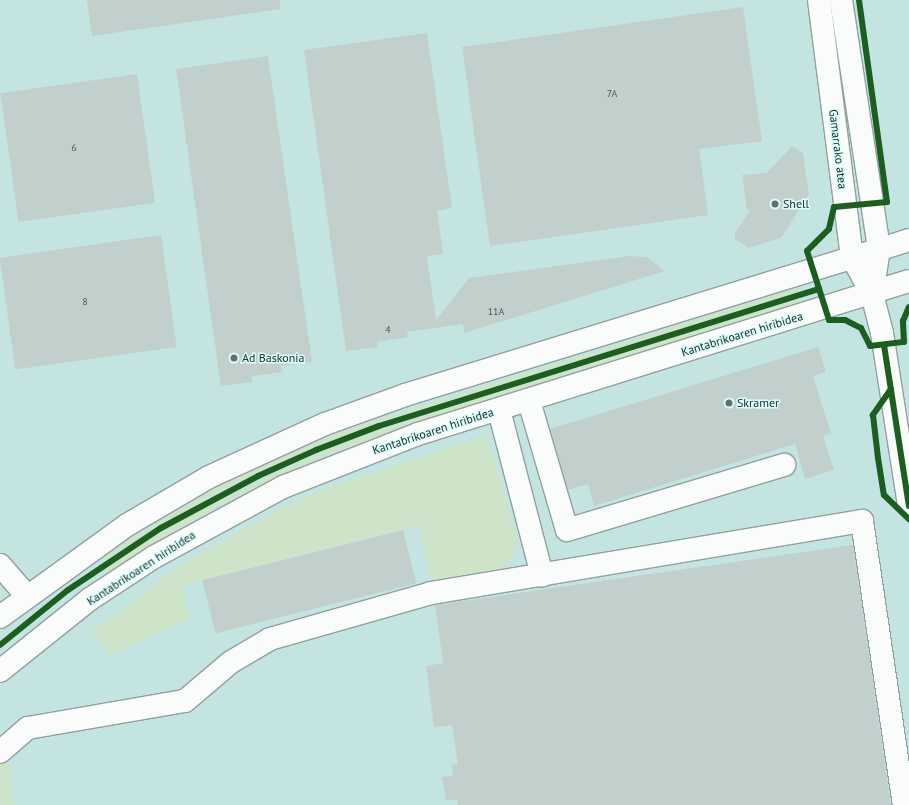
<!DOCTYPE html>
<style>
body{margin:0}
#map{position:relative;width:909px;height:805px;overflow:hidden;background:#d5e9e7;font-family:"PT Sans",sans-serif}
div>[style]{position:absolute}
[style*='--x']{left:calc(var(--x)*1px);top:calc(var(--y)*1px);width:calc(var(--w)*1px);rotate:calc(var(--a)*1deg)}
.built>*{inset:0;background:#c3e4e1;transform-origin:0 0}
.green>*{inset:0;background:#cee4c8}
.building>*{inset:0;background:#c2d0cd;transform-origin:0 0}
.roads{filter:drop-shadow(1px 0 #91a09e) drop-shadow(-1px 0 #91a09e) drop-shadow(0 1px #91a09e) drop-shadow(0 -1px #91a09e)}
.minor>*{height:22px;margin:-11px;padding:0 11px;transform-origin:11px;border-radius:11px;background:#f9fcfb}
.major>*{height:22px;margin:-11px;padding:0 11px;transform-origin:11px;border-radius:11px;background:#f9fcfb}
.cycleway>*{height:6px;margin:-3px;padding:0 3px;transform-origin:3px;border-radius:3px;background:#1b5e20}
.dots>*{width:11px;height:11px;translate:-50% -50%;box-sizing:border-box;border:2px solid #dafefb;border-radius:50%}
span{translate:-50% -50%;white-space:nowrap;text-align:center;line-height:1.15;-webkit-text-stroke:3px #dafefb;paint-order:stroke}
.number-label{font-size:10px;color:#4a5756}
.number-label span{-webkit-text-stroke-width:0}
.street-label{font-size:12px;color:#222f2e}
.poi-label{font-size:12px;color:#222f2e}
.left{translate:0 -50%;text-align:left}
</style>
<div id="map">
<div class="built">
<i style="left:0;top:0;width:909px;height:805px"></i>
</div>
<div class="green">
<i style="clip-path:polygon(797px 288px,798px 292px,342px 436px,226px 488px,102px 561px,100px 558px,221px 485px,336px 433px)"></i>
<i style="clip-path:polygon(801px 298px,802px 302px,413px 423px,317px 459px,222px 504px,107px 572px,105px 568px,180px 520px,313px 455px,411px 419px)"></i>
<i style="clip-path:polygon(487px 435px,517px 540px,514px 554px,498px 575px,433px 585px,419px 525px,182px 585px,190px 619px,110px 655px,92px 632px,182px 564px,283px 508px,322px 490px)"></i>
<i style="clip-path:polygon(8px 755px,14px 805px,0 805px,0 765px)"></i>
</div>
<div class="building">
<i style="clip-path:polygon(87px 0,280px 0,280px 9px,92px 36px)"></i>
<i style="clip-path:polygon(743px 7px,762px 141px,699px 149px,708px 215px,490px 246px,462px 47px)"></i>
<i style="clip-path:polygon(427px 33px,452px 208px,437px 211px,443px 254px,427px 256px,436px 320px,469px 278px,629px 256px,647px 257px,665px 271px,464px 333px,463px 324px,407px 332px,408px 337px,377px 342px,378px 347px,346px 351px,304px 50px)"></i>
<i style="clip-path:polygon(268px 56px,312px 362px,281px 366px,282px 372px,252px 376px,252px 382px,221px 386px,176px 69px)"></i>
<i style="left:137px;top:74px;width:130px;height:138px;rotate:82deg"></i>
<i style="clip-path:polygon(792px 146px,803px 153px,809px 194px,782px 237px,749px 248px,735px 239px,735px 233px,751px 209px,747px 210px,742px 175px,767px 173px)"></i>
<i style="left:161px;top:235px;width:113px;height:163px;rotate:82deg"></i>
<i style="clip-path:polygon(818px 347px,826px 372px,813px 376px,831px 433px,823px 436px,834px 470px,805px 479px,795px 444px,594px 506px,588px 484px,568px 490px,550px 429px)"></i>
<i style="left:403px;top:530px;width:55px;height:207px;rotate:76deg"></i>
<i style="clip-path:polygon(853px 545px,891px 805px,458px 805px,457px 799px,446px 801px,442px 777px,453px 776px,452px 765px,458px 764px,452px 725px,434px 727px,426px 666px,443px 663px,435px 605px)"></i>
</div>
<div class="roads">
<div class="minor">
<i style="--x:529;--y:401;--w:134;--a:73.6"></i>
<i style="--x:567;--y:530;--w:227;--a:-16.7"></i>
<i style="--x:499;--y:410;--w:171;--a:75.4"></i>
<i style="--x:0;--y:565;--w:40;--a:49"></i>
<i style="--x:0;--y:752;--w:37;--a:-41"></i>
<i style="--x:28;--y:728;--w:159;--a:-9.8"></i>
<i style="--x:185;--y:701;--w:60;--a:-40.3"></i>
<i style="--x:231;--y:662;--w:45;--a:-30.5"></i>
<i style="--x:270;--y:639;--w:167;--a:-15.9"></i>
<i style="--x:431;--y:593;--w:437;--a:-9.5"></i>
<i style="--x:862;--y:521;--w:287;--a:81.6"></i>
</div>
<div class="major">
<i style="--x:819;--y:0;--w:259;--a:82.7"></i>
<i style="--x:852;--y:257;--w:42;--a:61.6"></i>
<i style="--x:872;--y:294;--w:40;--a:75.6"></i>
<i style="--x:882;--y:333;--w:175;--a:81.1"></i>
<i style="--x:841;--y:0;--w:252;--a:81.3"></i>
<i style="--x:879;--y:249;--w:46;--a:98.8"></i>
<i style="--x:0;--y:617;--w:157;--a:-35.9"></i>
<i style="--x:127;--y:525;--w:95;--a:-30.3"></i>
<i style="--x:209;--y:477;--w:128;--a:-24.6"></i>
<i style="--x:325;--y:424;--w:85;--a:-19.9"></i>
<i style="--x:405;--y:395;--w:527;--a:-17.09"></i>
<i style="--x:0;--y:671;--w:115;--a:-38.7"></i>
<i style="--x:90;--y:599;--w:77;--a:-33.3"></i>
<i style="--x:154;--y:557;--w:147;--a:-28.5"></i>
<i style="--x:283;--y:487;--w:145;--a:-21.4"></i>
<i style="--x:418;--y:434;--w:514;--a:-17.31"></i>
</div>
</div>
<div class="cycleway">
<i style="--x:859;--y:0;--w:204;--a:82.1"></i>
<i style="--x:887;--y:202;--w:53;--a:174.6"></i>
<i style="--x:834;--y:207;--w:23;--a:103"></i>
<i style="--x:829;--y:229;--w:31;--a:135"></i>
<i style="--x:807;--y:251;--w:72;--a:72.3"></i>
<i style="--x:829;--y:320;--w:16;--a:0"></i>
<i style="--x:845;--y:320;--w:18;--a:27"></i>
<i style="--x:861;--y:328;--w:20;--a:63"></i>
<i style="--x:870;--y:346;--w:34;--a:-7"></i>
<i style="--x:904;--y:342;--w:21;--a:-93"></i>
<i style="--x:903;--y:321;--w:15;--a:-67"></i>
<i style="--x:884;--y:345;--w:163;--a:81.2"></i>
<i style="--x:891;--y:389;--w:32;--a:125"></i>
<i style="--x:873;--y:415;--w:43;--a:83.4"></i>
<i style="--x:878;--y:458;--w:37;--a:81"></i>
<i style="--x:884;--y:495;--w:35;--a:44"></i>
<i style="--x:0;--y:645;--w:87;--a:-39"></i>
<i style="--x:68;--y:590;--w:112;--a:-33.7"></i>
<i style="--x:161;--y:528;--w:110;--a:-28.2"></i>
<i style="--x:258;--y:476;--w:64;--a:-24.1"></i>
<i style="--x:316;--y:450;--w:67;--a:-20.9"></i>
<i style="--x:379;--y:426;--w:461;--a:-17.3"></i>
</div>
<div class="dots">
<i style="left:775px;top:204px;background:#61706f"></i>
<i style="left:234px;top:358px;background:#61706f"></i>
<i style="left:729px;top:403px;background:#61706f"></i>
</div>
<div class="number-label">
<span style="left:612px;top:94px">7A</span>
<span style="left:74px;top:148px">6</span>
<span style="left:85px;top:302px">8</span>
<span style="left:496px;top:312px">11A</span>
<span style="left:388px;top:330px">4</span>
</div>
<div class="street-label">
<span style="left:838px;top:149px;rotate:83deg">Gamarrako atea</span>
<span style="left:742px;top:334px;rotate:-17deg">Kantabrikoaren hiribidea</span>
<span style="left:433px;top:431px;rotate:-18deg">Kantabrikoaren hiribidea</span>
<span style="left:141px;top:568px;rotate:-33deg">Kantabrikoaren hiribidea</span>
</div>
<div class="poi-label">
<span class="left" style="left:783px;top:204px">Shell</span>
<span class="left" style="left:242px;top:358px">Ad Baskonia</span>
<span class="left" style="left:737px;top:403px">Skramer</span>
</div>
</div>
